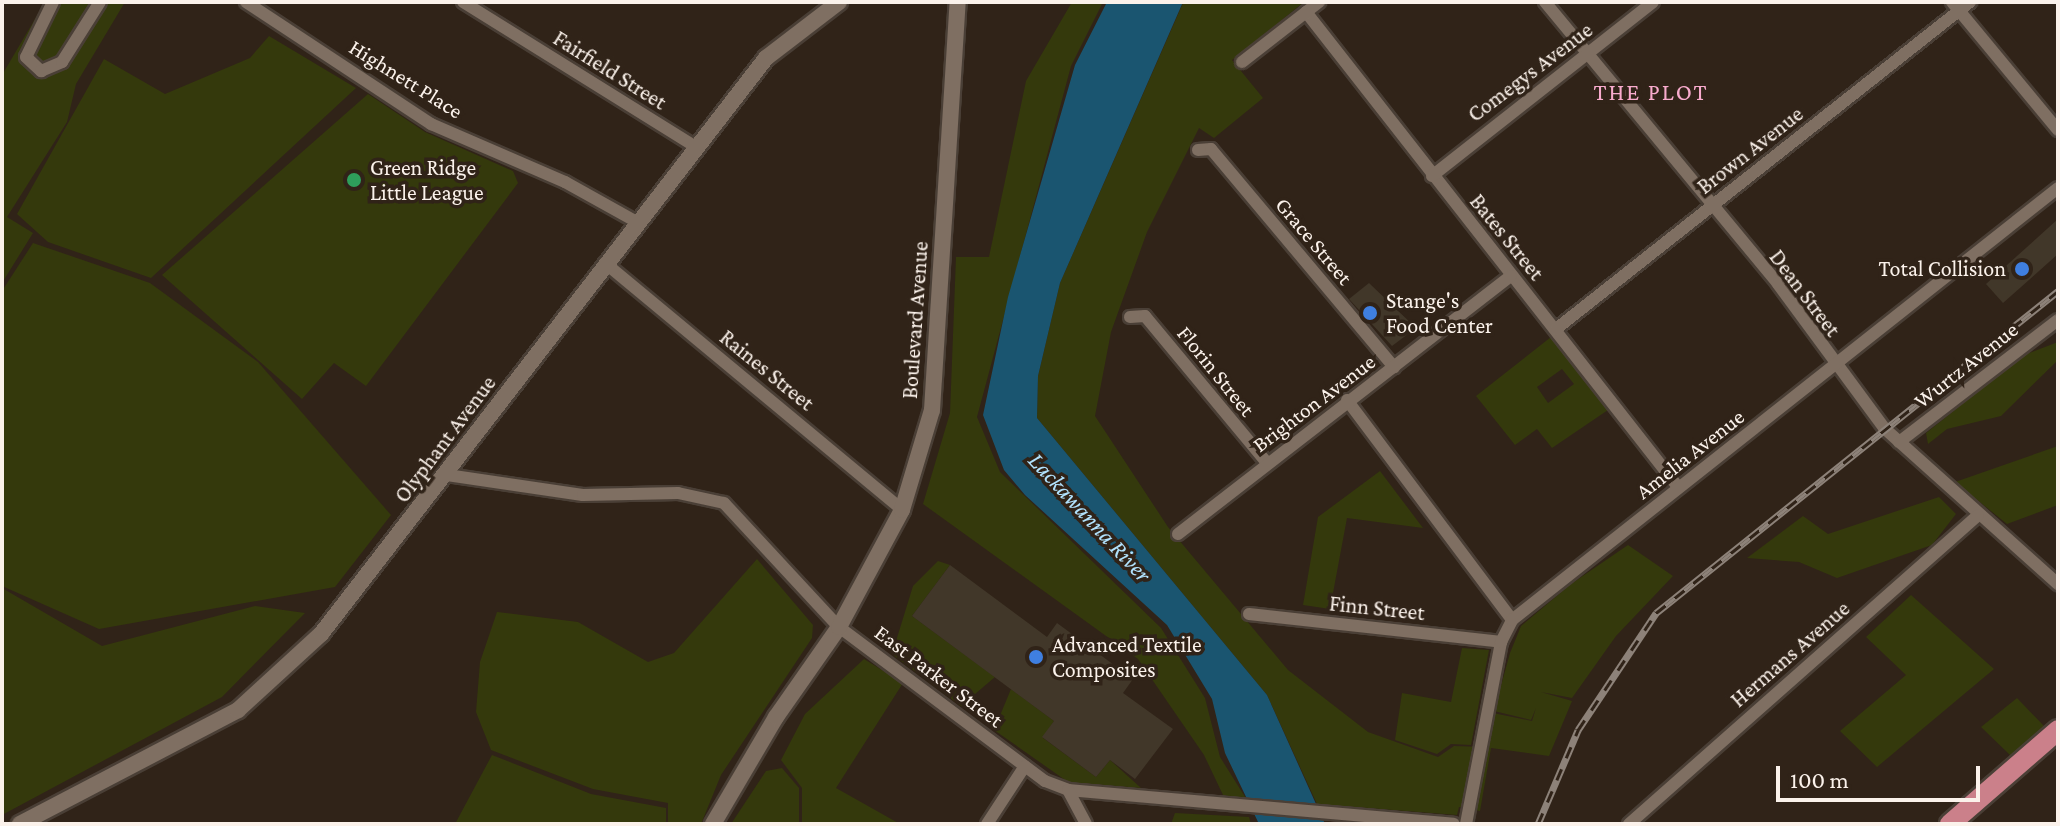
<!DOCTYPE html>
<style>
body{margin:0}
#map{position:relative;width:2060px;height:826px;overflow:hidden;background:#302318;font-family:"Crimson Pro",serif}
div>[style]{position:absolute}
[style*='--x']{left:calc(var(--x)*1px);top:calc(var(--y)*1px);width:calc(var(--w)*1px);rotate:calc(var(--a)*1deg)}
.green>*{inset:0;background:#34390c}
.water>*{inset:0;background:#1a5570}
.building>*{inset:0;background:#413729}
.roads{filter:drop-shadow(2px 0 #4a3f36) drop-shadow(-2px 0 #4a3f36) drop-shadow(0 2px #4a3f36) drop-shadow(0 -2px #4a3f36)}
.minor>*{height:12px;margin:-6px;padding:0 6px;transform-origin:6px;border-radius:6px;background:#7f6f62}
.tertiary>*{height:16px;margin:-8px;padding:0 8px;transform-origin:8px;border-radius:8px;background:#7f6f62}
.primary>*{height:20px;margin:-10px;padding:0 10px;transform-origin:10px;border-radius:10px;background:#cb808a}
.rail>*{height:7px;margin-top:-3.5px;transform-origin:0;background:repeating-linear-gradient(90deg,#302318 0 12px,#8d8279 0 24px);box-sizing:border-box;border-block:2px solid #8d8279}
.dots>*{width:22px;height:22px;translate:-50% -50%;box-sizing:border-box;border:4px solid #302318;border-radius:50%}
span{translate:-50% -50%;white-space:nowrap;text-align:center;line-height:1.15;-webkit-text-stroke:7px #302318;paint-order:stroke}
.street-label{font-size:22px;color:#fbf2eb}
.poi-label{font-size:22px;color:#fbf2eb}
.left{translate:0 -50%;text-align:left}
.right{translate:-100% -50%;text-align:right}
.neighbourhood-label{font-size:24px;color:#f8abcd;letter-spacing:2px}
.water-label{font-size:24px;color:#b1e2fd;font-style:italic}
.frame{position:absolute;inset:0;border:4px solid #fbf2eb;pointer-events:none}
.scale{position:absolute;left:1776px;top:766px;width:204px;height:36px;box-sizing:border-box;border:4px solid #fbf2eb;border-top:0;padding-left:10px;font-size:24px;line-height:28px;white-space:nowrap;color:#fbf2eb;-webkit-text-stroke:6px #302318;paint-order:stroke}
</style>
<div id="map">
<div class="green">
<i style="clip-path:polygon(45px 2px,125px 2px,76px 84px,67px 122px,7px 217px,33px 233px,2px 283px,2px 75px)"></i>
<i style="clip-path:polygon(1072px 2px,1103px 2px,1071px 66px,977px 417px,1000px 472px,1161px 628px,1205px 698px,1220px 757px,1247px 800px,1223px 795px,1204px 755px,1138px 659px,923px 504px,950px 413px,956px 257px,989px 257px,1026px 81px)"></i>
<i style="clip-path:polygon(1304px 2px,1232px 60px,1263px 98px,1214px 138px,1199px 128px,1147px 232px,1111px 332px,1095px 416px,1168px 527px,1288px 670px,1368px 732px,1438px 757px,1454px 746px,1486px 747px,1493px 713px,1532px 721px,1536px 708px,1531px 720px,1494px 711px,1510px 653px,1521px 626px,1571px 584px,1628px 545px,1673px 576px,1616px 636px,1572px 698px,1541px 692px,1572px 701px,1549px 756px,1491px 748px,1480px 811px,1459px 807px,1457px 815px,1317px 804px,1267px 695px,1037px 418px,1038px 376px,1060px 283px,1183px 3px)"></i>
<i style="clip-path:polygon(269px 36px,356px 88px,151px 278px,48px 242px,17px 214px,104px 59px,165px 94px,250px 58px)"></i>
<i style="clip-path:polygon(368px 94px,425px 132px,513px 171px,518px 183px,366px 386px,334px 363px,302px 399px,162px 275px)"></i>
<i style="clip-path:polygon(33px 243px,150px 283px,258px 362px,391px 515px,335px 587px,99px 629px,2px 586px,2px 291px)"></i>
<i style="clip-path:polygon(evenodd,1551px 337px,1608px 410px,1552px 448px,1537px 429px,1515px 445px,1476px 396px,1551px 337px,1562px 369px,1574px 384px,1548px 403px,1537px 387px,1562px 369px)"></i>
<i style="clip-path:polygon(2058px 342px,2058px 360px,2001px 416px,1947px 429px,1928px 444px,1926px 433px,2024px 355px)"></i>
<i style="clip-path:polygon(2058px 446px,2058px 505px,2007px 524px,1955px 482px)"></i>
<i style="clip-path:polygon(1380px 471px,1423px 528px,1347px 518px,1330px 609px,1303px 605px,1318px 517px)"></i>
<i style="clip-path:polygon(1939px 497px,1956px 514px,1932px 545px,1837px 578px,1799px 562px,1747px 558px,1803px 516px,1828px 534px)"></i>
<i style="clip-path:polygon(757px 559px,813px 625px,812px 638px,721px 775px,701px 824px,668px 824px,668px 803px,593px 789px,491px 750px,476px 712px,480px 662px,497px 612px,578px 622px,648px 662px,674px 653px)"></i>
<i style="clip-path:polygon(938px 561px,950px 565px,912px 616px,995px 677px,961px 706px,892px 654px,913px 586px)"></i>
<i style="clip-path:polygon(2px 588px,102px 646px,255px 606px,305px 613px,222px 697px,2px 815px)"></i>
<i style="clip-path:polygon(1911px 595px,1994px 669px,1877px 767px,1840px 731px,1906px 675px,1866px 637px)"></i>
<i style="clip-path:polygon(1462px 648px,1489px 650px,1471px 745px,1451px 744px,1437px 754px,1395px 740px,1402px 693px,1451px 702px)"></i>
<i style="clip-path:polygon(864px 659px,903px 683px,836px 788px,900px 824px,802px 824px,802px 788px,781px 760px,805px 714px)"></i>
<i style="clip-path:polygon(1011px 689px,1054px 721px,1043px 738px,1096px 777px,1110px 760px,1141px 788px,1068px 782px,994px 730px)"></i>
<i style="clip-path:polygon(2017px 698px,2044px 726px,2011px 756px,1981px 727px)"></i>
<i style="clip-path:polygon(492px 755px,591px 794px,666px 808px,666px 824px,455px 824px)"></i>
<i style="clip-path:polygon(782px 768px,799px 788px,799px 824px,731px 824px,766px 771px)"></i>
<i style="clip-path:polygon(1175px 813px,1249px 817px,1251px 824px,1171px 824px)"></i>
</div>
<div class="water">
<i style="clip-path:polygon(1107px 2px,1183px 2px,1060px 283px,1038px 376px,1037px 418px,1267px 695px,1325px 824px,1259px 824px,1225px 753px,1212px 699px,1167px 625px,1025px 495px,1004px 470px,983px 415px,1008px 297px,1075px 65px)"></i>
</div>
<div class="building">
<i style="clip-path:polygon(2058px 219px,2058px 254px,2003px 303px,1986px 284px)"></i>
<i style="clip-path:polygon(1369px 283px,1416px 328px,1392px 346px,1349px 299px)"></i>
<i style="clip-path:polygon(950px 565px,1047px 637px,1057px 623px,1133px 679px,1123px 693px,1173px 729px,1135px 779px,1110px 760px,1096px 777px,1042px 737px,1054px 721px,912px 616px)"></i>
</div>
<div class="roads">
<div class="minor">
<i style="--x:53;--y:2;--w:61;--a:116.1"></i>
<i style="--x:26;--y:57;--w:21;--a:43"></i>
<i style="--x:41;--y:71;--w:23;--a:-23"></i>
<i style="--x:62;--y:62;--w:71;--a:-57.7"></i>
<i style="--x:246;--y:2;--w:222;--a:33.4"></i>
<i style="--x:431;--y:124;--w:146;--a:23.4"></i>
<i style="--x:565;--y:182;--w:82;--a:29.1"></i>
<i style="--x:463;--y:2;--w:272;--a:31.9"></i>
<i style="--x:1545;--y:2;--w:366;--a:50.4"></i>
<i style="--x:1778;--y:284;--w:179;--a:53.6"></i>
<i style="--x:1884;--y:428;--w:234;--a:41.9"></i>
<i style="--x:1952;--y:2;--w:166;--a:50.4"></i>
<i style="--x:1306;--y:12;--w:603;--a:51.93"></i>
<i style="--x:1242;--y:62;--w:98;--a:-37.9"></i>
<i style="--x:1198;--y:150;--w:13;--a:-4"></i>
<i style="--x:1211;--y:149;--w:285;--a:50"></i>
<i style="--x:1432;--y:176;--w:281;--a:-38.2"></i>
<i style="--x:605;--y:263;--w:386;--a:39.7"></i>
<i style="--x:1130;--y:317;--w:15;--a:-4"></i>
<i style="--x:1145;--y:316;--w:191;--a:50.3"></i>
<i style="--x:1556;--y:329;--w:528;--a:-38.3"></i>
<i style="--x:1347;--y:400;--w:275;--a:53.1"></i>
<i style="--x:1899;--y:442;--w:200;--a:-37.5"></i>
<i style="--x:447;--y:475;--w:137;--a:8.4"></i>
<i style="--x:583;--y:495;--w:95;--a:-1.2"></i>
<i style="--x:678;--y:493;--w:47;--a:12.3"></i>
<i style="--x:724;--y:503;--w:169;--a:47.2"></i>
<i style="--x:839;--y:627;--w:257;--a:36.8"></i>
<i style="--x:1045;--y:781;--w:25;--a:21"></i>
<i style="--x:1068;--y:790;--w:387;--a:5"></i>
<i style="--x:1178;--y:534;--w:421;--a:-37.8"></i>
<i style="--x:1249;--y:614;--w:254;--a:6.3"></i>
<i style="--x:1068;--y:790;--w:38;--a:62"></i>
<i style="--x:987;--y:824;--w:69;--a:-56.8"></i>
<i style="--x:1466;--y:824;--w:185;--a:-79.1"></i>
<i style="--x:1501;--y:642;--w:25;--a:-63"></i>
<i style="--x:1512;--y:620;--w:696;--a:-38.35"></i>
<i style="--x:1629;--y:824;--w:466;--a:-41.5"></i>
</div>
<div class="tertiary">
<i style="--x:20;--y:824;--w:246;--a:-27.6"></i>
<i style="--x:238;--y:710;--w:113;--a:-42.5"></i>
<i style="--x:321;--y:634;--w:728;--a:-52.31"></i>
<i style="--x:766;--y:58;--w:92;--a:-37.5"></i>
<i style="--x:713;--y:824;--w:124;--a:-59.5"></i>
<i style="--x:776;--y:717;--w:110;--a:-55"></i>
<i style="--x:839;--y:627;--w:133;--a:-61.7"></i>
<i style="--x:902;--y:510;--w:104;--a:-73.3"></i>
<i style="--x:932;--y:410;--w:409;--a:-86.4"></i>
</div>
<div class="primary">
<i style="--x:1950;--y:824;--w:143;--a:-41"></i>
</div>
</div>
<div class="rail">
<i style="--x:1538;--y:824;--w:102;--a:-66.9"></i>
<i style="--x:1578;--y:730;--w:141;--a:-56.3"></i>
<i style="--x:1656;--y:613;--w:515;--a:-38.69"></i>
</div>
<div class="dots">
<i style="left:354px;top:180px;background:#2e9e5b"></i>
<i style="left:2022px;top:269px;background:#3f7fe0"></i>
<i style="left:1370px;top:313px;background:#3f7fe0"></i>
<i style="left:1036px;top:657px;background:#3f7fe0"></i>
</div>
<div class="street-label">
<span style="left:610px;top:70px;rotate:32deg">Fairfield Street</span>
<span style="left:1530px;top:72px;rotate:-37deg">Comegys Avenue</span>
<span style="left:406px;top:79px;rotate:32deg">Highnett Place</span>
<span style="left:1750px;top:150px;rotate:-38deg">Brown Avenue</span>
<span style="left:1507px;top:237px;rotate:51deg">Bates Street</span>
<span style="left:1314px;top:241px;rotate:50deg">Grace Street</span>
<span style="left:1805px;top:293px;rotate:53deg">Dean Street</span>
<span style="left:915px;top:320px;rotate:-86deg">Boulevard Avenue</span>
<span style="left:1966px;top:365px;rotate:-38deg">Wurtz Avenue</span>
<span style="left:767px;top:370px;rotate:39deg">Raines Street</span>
<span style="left:1216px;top:371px;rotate:51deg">Florin Street</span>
<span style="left:1314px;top:403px;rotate:-37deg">Brighton Avenue</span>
<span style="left:445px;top:439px;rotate:-53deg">Olyphant Avenue</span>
<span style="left:1690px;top:454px;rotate:-38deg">Amelia Avenue</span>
<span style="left:1377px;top:608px;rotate:6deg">Finn Street</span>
<span style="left:1790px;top:654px;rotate:-41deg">Hermans Avenue</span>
<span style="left:939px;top:676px;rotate:37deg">East Parker Street</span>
</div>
<div class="poi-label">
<span class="left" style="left:370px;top:180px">Green Ridge<br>Little League</span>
<span class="right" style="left:2006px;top:269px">Total Collision</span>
<span class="left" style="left:1386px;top:313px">Stange's<br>Food Center</span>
<span class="left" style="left:1052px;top:657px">Advanced Textile<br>Composites</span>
</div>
<div class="neighbourhood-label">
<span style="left:1651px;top:92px">THE PLOT</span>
</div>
<div class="water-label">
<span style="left:1090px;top:517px;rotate:47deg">Lackawanna River</span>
</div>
<div class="frame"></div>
<div class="scale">100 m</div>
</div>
